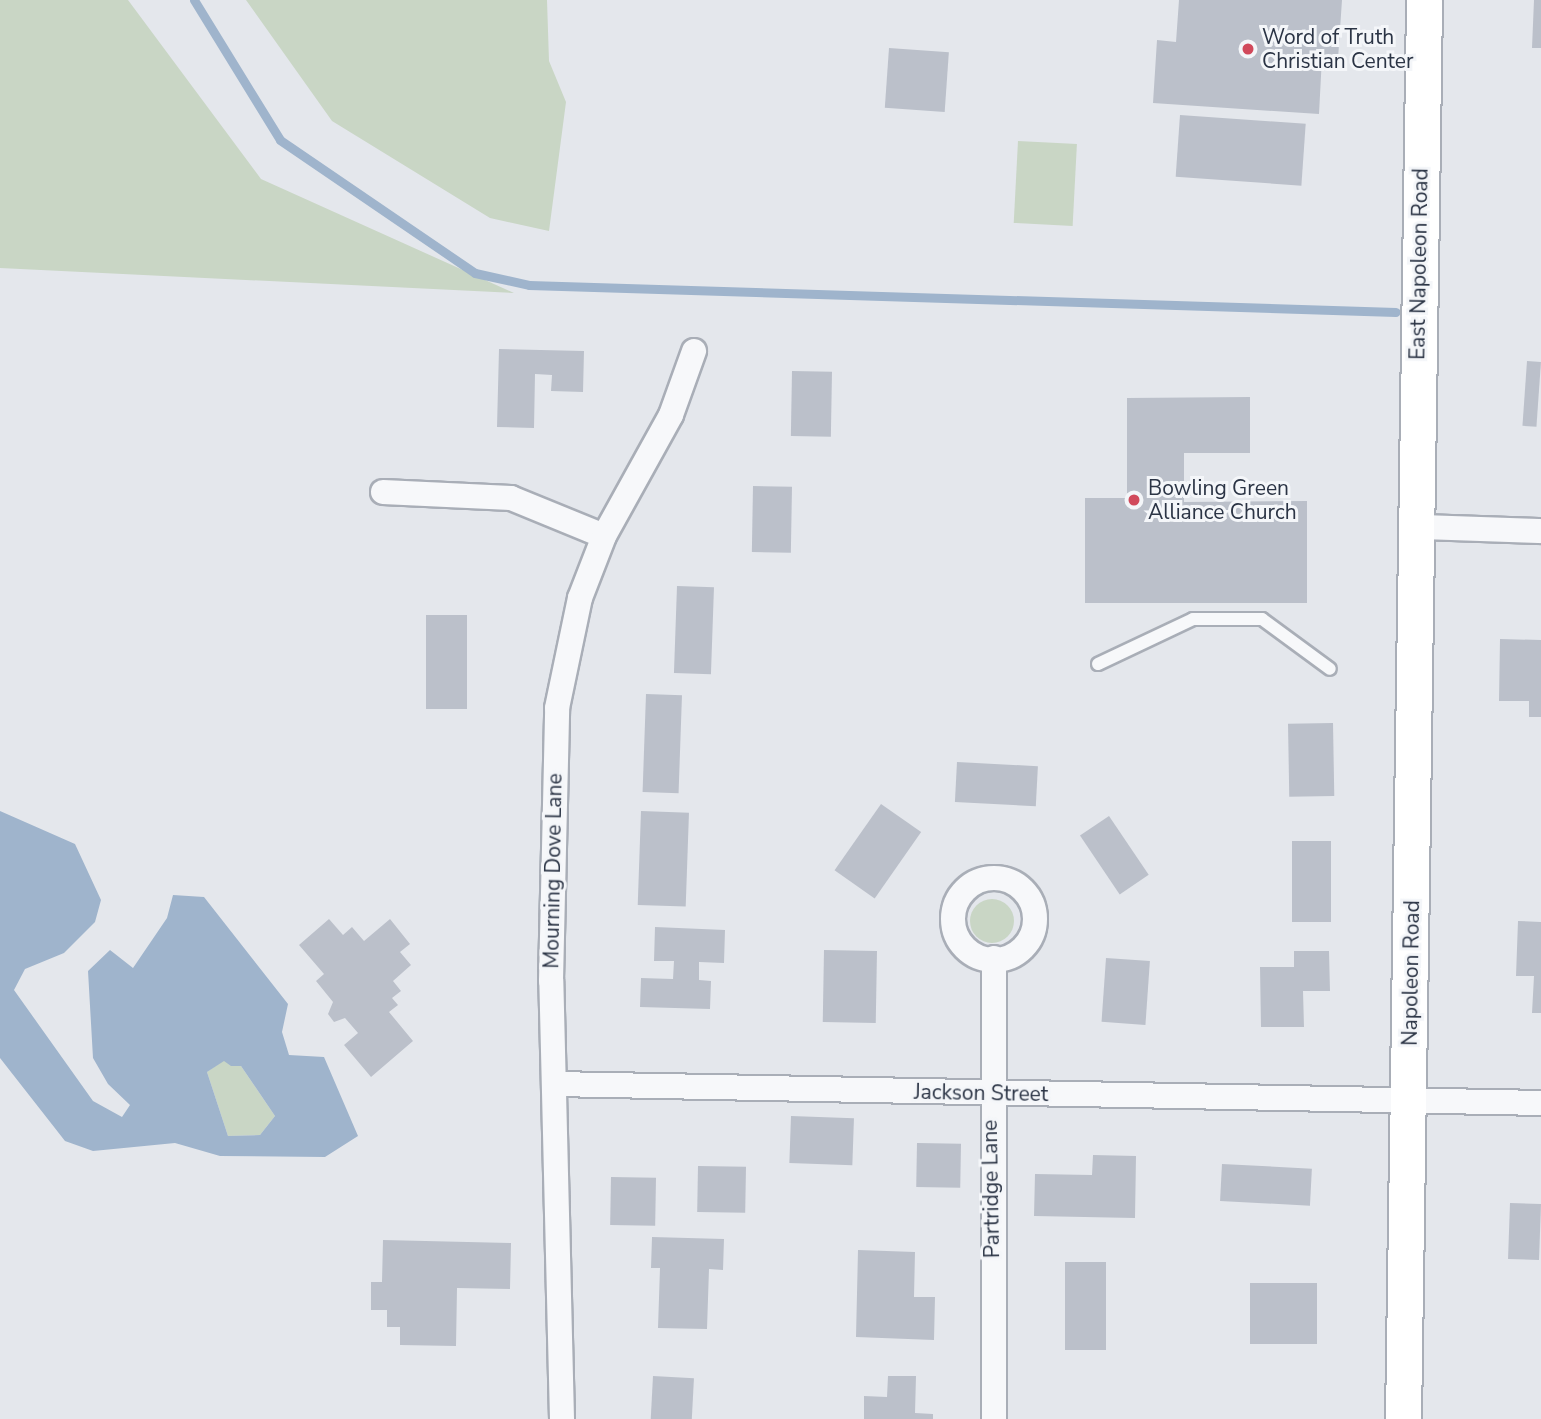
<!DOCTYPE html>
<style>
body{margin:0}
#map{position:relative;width:1541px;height:1419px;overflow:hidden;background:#e4e7ec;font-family:"Nunito Sans",sans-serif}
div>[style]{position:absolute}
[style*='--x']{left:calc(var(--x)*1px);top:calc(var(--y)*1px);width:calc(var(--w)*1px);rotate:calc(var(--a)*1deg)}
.green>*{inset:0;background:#c9d6c5;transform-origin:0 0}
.round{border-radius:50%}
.water>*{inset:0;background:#9fb4cc}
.stream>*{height:9px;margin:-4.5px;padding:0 4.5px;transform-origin:4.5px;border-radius:4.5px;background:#9fb4cc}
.building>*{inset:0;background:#bbc0ca;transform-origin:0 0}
.roads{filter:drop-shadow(2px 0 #a9aeb7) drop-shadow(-2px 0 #a9aeb7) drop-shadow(0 2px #a9aeb7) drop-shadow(0 -2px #a9aeb7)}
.service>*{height:12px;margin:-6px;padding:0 6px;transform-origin:6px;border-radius:6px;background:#f7f8fa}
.minor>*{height:24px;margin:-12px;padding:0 12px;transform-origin:12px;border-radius:12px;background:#f7f8fa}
.minor>.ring{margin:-12px;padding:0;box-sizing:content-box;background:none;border:24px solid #f7f8fa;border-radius:50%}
.secondary>*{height:35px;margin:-17.5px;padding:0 17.5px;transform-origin:17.5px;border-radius:17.5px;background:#fff}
.dots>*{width:19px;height:19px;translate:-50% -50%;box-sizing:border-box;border:4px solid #f4f6f9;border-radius:50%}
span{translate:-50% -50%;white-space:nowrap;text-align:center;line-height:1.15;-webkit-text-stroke:6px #f4f6f9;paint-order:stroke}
.poi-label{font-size:21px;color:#2b3445}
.left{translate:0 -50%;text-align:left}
.street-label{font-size:21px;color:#2b3445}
</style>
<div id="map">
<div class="green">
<i style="clip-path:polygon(0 0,128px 0,261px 179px,514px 293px,0 268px)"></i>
<i style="clip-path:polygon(246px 0,547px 0,549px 61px,566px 102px,549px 231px,490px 218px,332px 121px)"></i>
<i style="left:1018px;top:141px;width:59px;height:82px;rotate:3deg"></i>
<i class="round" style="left:970px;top:899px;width:44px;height:44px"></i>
<i style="clip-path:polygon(224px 1060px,241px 1066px,275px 1116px,260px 1135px,228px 1136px,207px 1072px)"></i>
</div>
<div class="water">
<i style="clip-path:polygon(evenodd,0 811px,75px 844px,101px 900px,95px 922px,64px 953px,25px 969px,14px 990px,93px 1101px,122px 1117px,130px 1105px,108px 1084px,93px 1058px,88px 971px,110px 950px,133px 968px,167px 918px,173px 895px,204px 897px,288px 1004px,282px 1032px,289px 1055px,324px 1057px,358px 1136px,325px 1157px,220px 1156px,175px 1143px,93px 1151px,65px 1141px,0 1058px,0 811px,224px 1061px,231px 1066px,241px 1066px,275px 1116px,260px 1135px,228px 1136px,207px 1072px,224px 1061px)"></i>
</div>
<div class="stream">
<i style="--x:194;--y:0;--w:164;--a:58.4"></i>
<i style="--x:280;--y:140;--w:236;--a:34.3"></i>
<i style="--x:475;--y:273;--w:55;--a:12.5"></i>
<i style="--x:529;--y:285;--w:867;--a:1.78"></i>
</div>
<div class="building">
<i style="clip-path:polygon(1179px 0,1342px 0,1338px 59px,1322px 57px,1319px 114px,1153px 103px,1157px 40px,1176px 42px)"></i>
<i style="clip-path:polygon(1534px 0,1541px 0,1541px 48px,1532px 48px)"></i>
<i style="left:889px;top:48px;width:60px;height:60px;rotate:4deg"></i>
<i style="left:1180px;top:115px;width:126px;height:62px;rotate:4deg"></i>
<i style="clip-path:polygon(499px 349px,584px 351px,583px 392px,551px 391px,552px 375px,535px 374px,534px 428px,497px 427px)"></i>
<i style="left:1527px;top:361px;width:14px;height:65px;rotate:4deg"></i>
<i style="left:792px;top:371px;width:40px;height:65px;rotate:1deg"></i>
<i style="clip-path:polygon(1250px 397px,1250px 453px,1184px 453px,1184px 502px,1307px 501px,1307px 603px,1085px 603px,1085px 498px,1127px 498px,1127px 398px)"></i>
<i style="left:753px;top:486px;width:39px;height:66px;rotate:1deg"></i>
<i style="left:677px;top:586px;width:37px;height:87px;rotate:2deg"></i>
<i style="left:426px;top:615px;width:41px;height:94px"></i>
<i style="clip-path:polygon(1500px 639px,1541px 640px,1541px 717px,1529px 717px,1529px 701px,1499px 701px)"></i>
<i style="left:646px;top:694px;width:36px;height:98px;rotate:2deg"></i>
<i style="left:1333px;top:723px;width:73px;height:45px;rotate:89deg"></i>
<i style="left:957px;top:762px;width:81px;height:40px;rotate:3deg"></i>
<i style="left:881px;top:804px;width:49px;height:81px;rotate:35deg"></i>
<i style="left:641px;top:811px;width:48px;height:94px;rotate:2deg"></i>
<i style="left:1109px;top:816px;width:71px;height:35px;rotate:56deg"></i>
<i style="left:1292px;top:841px;width:39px;height:81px"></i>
<i style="clip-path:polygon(329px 919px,343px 935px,352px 927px,364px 941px,390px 919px,410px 944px,400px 952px,411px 965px,393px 981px,401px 991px,392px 998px,398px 1005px,389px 1012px,413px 1041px,371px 1077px,344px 1045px,358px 1033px,345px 1018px,334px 1022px,328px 1014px,333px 1002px,316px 981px,324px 974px,299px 945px)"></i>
<i style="clip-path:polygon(1518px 921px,1541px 922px,1541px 1013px,1532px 1013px,1534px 976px,1516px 976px)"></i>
<i style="clip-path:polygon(655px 927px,725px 930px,724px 963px,699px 962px,699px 980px,711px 981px,710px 1009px,640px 1007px,641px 978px,673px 979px,674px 961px,654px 961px)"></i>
<i style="left:824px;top:950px;width:53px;height:72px;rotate:1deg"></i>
<i style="clip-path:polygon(1294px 951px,1329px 951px,1330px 991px,1303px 991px,1304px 1027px,1261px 1027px,1260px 967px,1294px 967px)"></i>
<i style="left:1106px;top:958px;width:44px;height:64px;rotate:4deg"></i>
<i style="left:791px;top:1116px;width:63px;height:47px;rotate:2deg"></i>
<i style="left:917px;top:1143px;width:44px;height:44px;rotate:1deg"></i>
<i style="clip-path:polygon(1093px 1155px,1136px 1156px,1135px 1218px,1034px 1216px,1035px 1174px,1092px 1175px)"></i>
<i style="left:1222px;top:1164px;width:90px;height:37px;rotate:3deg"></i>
<i style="left:698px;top:1166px;width:48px;height:46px;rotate:1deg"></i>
<i style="left:611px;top:1177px;width:45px;height:48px;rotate:1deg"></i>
<i style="left:1510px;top:1203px;width:31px;height:56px;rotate:2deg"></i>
<i style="clip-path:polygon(652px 1237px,724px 1239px,723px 1270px,709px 1269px,707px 1329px,658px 1328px,660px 1268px,651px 1268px)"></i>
<i style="clip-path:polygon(383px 1240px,511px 1243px,510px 1289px,457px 1288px,456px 1346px,400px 1345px,400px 1327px,387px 1327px,387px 1310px,371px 1310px,371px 1282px,382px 1282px)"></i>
<i style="clip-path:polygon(858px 1250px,915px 1252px,914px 1297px,935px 1297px,934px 1340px,856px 1337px)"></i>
<i style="left:1065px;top:1262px;width:41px;height:88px"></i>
<i style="left:1250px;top:1283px;width:67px;height:61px"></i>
<i style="left:653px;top:1376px;width:41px;height:43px;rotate:3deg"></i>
<i style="clip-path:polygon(888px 1376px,916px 1376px,915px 1413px,933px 1414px,933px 1419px,864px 1419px,864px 1396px,887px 1397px)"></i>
</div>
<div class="roads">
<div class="service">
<i style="--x:1098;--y:664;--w:105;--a:-25.3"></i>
<i style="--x:1193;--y:619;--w:69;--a:0"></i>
<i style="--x:1262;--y:619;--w:84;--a:36.3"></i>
</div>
<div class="minor">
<i style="--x:383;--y:492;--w:128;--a:2.7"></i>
<i style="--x:511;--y:498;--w:100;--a:22.2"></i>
<i style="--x:1420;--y:527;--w:121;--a:1.9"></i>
<i class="ring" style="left:953px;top:878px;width:58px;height:58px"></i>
<i style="--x:554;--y:1084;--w:987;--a:1.1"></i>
<i style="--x:562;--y:1419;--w:438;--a:-91.4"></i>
<i style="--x:551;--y:981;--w:273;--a:-88.7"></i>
<i style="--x:557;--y:708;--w:112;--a:-78.2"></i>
<i style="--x:580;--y:598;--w:66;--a:-68.8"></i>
<i style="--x:604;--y:536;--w:138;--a:-61"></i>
<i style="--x:671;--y:415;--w:68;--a:-70.2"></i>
<i style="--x:994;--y:1419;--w:461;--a:-90"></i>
</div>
<div class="secondary">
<i style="--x:1403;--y:1419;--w:1419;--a:-89.15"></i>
</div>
</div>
<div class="dots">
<i style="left:1248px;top:49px;background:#d1495b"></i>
<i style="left:1134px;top:500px;background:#d1495b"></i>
</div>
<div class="poi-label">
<span class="left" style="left:1262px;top:49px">Word of Truth<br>Christian Center</span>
<span class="left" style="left:1148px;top:500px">Bowling Green<br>Alliance Church</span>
</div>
<div class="street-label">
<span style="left:1419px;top:264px;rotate:-89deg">East Napoleon Road</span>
<span style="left:553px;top:871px;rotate:-89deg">Mourning Dove Lane</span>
<span style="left:1411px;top:973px;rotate:-89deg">Napoleon Road</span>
<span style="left:981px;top:1093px;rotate:1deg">Jackson Street</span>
<span style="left:991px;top:1189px;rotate:-91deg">Partridge Lane</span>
</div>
</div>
